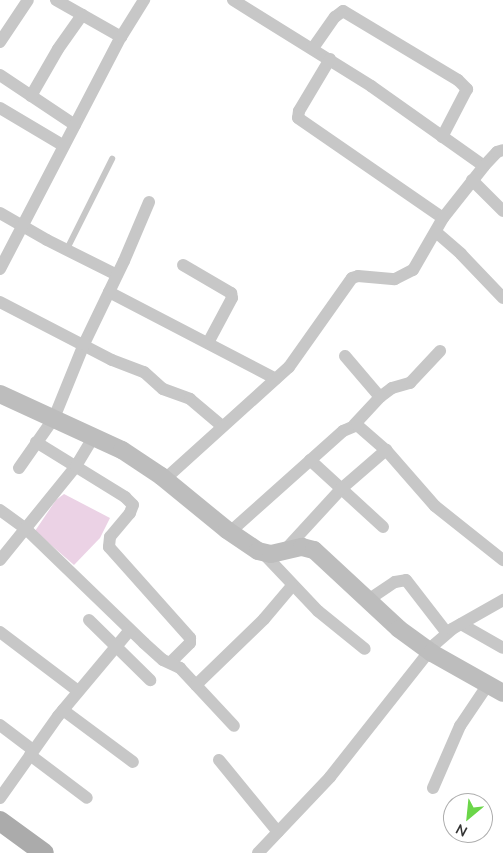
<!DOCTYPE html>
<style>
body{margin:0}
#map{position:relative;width:503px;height:853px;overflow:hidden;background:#fff;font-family:Mulish,sans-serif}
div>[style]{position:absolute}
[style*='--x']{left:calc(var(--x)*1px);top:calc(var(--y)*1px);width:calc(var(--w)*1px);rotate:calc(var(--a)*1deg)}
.water>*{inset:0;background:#ebd2e5}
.lane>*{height:6px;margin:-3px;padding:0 3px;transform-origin:3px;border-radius:3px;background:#c7c7c7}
.street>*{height:12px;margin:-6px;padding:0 6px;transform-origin:6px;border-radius:6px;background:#c7c7c7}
.secondary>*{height:18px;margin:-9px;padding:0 9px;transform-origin:9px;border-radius:9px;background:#bdbdbd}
.primary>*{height:20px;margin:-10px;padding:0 10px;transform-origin:10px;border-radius:10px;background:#ababab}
span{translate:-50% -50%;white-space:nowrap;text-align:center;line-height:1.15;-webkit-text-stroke:5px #fff;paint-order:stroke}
.north{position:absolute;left:443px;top:793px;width:50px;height:50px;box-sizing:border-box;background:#fff;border:1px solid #adadad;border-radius:50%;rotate:208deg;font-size:14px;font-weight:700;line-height:20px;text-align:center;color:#333}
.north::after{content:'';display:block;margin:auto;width:18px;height:22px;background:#6bd649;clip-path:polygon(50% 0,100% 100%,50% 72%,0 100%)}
</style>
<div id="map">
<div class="water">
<i style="clip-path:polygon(64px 494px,110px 518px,100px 538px,74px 565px,35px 531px,56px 500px)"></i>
</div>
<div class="lane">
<i style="--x:67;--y:249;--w:101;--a:-63.4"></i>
</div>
<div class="street">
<i style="--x:56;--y:0;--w:75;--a:29.6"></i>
<i style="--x:233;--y:0;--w:163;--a:31.9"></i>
<i style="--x:371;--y:86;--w:138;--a:35.3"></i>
<i style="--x:0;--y:42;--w:50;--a:-56.3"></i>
<i style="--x:313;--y:48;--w:38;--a:-55"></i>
<i style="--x:335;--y:17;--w:10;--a:-37"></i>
<i style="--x:343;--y:11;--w:134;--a:31"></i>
<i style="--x:458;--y:80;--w:13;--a:45"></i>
<i style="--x:467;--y:89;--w:54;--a:117.5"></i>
<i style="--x:330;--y:59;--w:61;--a:120.8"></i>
<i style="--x:299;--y:111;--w:7;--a:98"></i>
<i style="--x:298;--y:118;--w:176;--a:34.6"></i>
<i style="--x:0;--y:75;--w:90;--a:33.7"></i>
<i style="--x:31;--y:96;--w:54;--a:-60.1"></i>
<i style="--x:58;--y:49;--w:42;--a:-54.8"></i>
<i style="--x:0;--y:108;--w:74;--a:30.7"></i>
<i style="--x:472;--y:180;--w:44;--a:45"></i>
<i style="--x:0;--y:213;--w:54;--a:29.9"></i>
<i style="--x:47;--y:240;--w:78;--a:26.6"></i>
<i style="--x:436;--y:232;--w:33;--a:41"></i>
<i style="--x:461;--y:254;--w:61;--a:46.3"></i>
<i style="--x:183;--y:265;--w:56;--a:30.3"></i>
<i style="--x:231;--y:293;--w:5;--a:79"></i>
<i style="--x:232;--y:298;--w:51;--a:118.1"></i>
<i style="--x:0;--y:269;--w:262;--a:-62.5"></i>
<i style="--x:121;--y:37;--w:44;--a:-58.1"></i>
<i style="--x:109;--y:292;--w:188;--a:27.5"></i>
<i style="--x:0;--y:302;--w:126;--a:27.4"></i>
<i style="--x:112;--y:360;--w:34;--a:21"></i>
<i style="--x:144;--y:372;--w:25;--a:42"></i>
<i style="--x:163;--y:389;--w:29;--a:20"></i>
<i style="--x:190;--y:399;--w:42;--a:40.2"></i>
<i style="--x:345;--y:356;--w:54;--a:49.5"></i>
<i style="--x:380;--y:397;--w:38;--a:133"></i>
<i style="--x:380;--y:397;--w:15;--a:-37"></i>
<i style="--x:392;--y:388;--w:19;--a:-16"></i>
<i style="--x:410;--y:383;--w:44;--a:-46.8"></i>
<i style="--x:36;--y:442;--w:105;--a:31.7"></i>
<i style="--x:125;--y:497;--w:11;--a:45"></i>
<i style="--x:133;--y:505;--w:9;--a:111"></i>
<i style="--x:130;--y:513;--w:31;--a:130"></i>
<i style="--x:110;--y:537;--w:10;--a:96"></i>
<i style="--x:109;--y:547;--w:122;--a:48.3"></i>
<i style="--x:190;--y:638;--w:5;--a:90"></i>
<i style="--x:190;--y:643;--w:27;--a:135"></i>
<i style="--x:310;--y:460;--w:99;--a:42.5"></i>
<i style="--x:19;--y:468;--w:61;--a:-55"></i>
<i style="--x:54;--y:418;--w:80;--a:-67.9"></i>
<i style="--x:84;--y:344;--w:92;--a:-64.3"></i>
<i style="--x:124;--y:261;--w:64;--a:-67"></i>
<i style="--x:165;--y:479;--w:167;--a:-42.1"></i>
<i style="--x:289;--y:367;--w:109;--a:-54.7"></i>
<i style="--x:352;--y:278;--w:6;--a:-18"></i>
<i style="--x:358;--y:276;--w:37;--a:5"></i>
<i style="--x:395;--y:279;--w:20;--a:-27"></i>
<i style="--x:413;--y:270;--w:60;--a:-60"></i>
<i style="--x:443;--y:218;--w:66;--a:-51.7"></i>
<i style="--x:484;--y:166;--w:19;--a:-47"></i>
<i style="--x:497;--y:152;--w:6;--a:-18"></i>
<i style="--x:0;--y:510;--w:32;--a:36"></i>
<i style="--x:26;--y:529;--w:164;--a:44"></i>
<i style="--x:144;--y:643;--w:25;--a:42"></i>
<i style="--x:163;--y:660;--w:19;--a:25"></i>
<i style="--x:180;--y:668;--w:79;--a:47"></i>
<i style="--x:230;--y:532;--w:152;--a:-41.8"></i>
<i style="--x:343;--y:431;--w:15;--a:-23"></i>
<i style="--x:357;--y:425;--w:38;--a:41"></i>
<i style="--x:386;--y:450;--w:74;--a:48.8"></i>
<i style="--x:435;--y:506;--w:87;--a:38.5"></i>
<i style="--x:285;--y:550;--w:83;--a:-47.4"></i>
<i style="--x:341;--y:489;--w:60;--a:-40.9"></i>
<i style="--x:263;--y:553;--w:80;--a:46.5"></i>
<i style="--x:318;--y:611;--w:60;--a:39"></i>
<i style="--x:0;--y:560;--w:121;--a:-51"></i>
<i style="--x:76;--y:466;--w:35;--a:-59"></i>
<i style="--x:368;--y:600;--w:32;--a:-34"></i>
<i style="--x:395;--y:582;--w:11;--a:-10"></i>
<i style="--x:406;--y:580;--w:67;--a:52.3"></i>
<i style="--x:89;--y:620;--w:86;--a:44.5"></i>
<i style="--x:461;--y:624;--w:48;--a:29.7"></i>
<i style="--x:0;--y:632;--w:98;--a:37.1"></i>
<i style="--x:196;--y:685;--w:95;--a:-44.1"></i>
<i style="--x:264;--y:619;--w:43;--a:-49.7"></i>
<i style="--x:63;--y:710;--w:87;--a:36.6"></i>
<i style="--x:0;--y:725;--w:41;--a:37.1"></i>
<i style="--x:30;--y:755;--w:71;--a:37"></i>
<i style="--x:219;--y:760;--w:93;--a:50.7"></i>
<i style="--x:433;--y:788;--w:68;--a:-66.5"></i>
<i style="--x:460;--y:726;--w:48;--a:-56"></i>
<i style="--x:0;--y:798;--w:100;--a:-54.7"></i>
<i style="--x:58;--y:716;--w:112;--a:-50.1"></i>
<i style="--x:258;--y:853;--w:105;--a:-46.5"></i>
<i style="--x:330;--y:777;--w:169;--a:-51.7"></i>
<i style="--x:435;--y:644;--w:23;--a:-41"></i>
<i style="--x:452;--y:629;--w:59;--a:-29.6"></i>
</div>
<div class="secondary">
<i style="--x:0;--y:394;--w:134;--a:24.7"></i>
<i style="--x:122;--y:450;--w:47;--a:33.7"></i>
<i style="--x:161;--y:476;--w:85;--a:39.3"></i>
<i style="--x:227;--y:530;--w:37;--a:34"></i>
<i style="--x:258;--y:551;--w:13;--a:13"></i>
<i style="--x:271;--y:554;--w:32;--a:-13"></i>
<i style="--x:302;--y:547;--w:12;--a:14"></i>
<i style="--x:314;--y:550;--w:116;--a:42.9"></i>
<i style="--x:399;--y:629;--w:41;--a:36"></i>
<i style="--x:432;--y:653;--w:81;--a:29.4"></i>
</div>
<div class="primary">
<i style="--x:0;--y:821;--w:54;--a:36"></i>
</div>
<div class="north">N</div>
</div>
